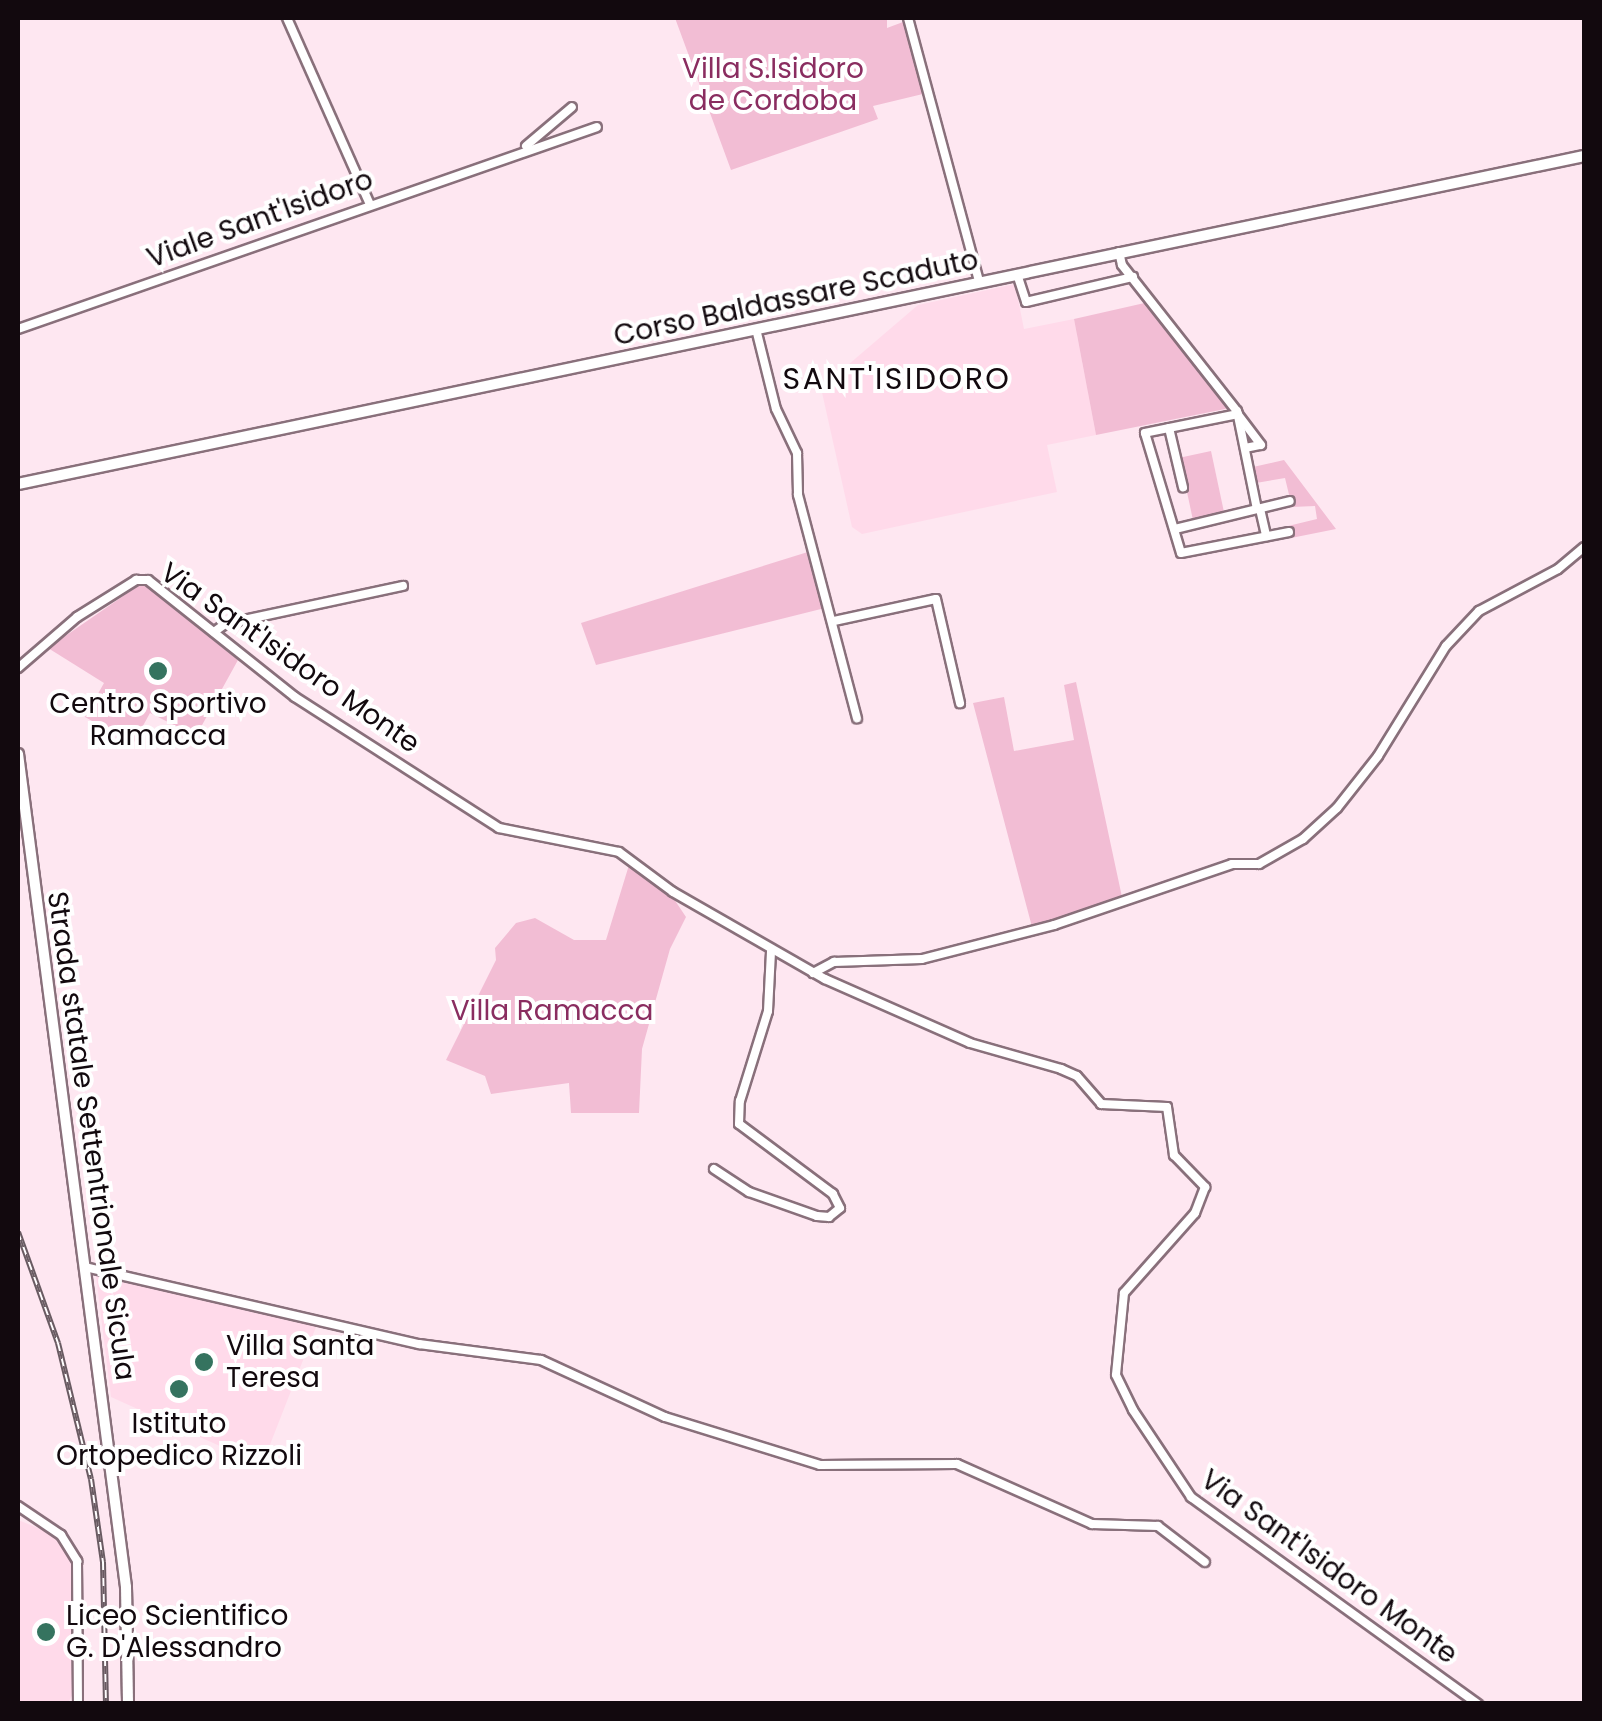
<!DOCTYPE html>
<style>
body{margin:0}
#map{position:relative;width:1602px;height:1721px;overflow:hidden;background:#fee7f1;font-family:Poppins,sans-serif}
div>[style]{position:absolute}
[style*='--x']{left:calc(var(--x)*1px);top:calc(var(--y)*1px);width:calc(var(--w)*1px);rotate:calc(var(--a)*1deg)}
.built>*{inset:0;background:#ffdaea}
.green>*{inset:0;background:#f2bdd4;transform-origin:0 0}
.roads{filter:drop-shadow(2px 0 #89707b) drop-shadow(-2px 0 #89707b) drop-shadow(0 2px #89707b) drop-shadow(0 -2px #89707b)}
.street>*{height:8px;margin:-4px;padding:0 4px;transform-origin:4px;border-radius:4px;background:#fff}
.secondary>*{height:10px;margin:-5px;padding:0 5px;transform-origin:5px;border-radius:5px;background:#fff}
.rail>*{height:6px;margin-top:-3px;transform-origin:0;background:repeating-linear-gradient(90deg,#fff 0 8px,#695b62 0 16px);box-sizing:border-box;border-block:2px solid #695b62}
.dots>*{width:28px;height:28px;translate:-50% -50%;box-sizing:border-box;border:5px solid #fff;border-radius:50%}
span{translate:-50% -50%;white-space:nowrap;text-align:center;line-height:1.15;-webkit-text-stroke:8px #fff;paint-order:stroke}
.park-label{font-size:28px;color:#8a2d60}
.street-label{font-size:28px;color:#12090e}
.poi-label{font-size:28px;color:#12090e}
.left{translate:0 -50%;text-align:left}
.neighbourhood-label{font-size:30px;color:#12090e;letter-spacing:2.5px}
.frame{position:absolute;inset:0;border:20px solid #12090e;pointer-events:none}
</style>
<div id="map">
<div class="built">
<i style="clip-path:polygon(1015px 284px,1024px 329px,1074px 319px,1096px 435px,1047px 445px,1057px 492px,862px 534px,852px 527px,821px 388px,918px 305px)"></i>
<i style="clip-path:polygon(106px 1273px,316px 1327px,262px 1465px,111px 1397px,96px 1276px)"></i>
<i style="clip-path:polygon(18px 1520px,53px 1534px,71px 1560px,74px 1692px,68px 1703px,18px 1703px)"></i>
</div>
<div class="green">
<i style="clip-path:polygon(675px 18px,887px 18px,887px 28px,903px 22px,927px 93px,873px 106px,878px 119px,731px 170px)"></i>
<i style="clip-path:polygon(1149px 302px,1230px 408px,1096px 435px,1074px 319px)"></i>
<i style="left:1211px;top:451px;width:66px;height:32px;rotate:78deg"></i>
<i style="clip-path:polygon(1284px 460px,1336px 529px,1291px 538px,1288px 526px,1317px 519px,1315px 506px,1292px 507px,1285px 478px,1256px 483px,1253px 467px)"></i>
<i style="clip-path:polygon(811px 551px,825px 608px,596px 665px,581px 623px)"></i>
<i style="clip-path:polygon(142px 583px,238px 660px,196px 736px,150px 713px,133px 744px,85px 717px,104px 683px,48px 648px)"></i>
<i style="clip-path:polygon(1076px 682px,1122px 897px,1032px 927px,973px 703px,1004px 697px,1014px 751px,1074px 740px,1064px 685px)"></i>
<i style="clip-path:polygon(629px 865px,668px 890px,686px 917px,670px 949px,642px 1049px,639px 1113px,571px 1113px,569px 1083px,491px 1094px,485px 1076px,446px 1060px,496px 960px,495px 948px,516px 923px,535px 918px,574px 940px,606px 940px)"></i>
</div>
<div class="roads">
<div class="street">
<i style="--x:287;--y:18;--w:204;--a:66"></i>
<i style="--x:908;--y:18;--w:273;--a:74.9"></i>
<i style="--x:526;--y:146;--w:60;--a:-40.3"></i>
<i style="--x:1119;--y:252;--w:13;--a:77"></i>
<i style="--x:1122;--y:265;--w:186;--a:51.8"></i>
<i style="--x:1237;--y:411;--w:100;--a:78.5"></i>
<i style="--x:1017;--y:274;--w:29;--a:72"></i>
<i style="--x:1026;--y:302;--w:110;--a:-13.2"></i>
<i style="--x:18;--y:329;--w:613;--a:-19.23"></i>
<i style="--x:756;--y:329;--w:82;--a:76"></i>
<i style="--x:776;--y:409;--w:49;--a:64.5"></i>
<i style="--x:797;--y:453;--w:42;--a:88.6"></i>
<i style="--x:798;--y:495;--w:231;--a:75.2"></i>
<i style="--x:1169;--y:428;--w:61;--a:76.7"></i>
<i style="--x:1245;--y:448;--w:16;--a:-11"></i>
<i style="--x:1261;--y:445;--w:39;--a:-127"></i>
<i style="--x:1238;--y:414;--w:95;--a:168.5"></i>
<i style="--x:1145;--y:433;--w:125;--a:73.3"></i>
<i style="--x:1181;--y:553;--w:110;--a:-11"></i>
<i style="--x:1260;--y:509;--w:28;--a:77"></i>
<i style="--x:1175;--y:529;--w:118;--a:-13.7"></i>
<i style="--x:834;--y:621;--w:104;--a:-12.2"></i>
<i style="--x:936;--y:599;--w:107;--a:77"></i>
<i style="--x:214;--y:632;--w:14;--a:-36"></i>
<i style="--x:225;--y:624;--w:182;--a:-12.1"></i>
<i style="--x:18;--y:668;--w:78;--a:-40.8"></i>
<i style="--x:77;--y:617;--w:70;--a:-32.1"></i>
<i style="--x:136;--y:580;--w:12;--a:0"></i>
<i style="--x:148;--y:580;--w:188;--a:38.5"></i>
<i style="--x:295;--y:697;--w:242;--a:32.7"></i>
<i style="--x:499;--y:828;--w:122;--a:11.3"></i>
<i style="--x:619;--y:852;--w:67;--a:36.5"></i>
<i style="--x:673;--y:892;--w:175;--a:29.8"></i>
<i style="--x:825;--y:979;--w:158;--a:23.8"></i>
<i style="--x:970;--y:1043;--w:95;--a:15.9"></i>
<i style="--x:1061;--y:1069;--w:17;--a:24"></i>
<i style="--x:1077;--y:1076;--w:37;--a:49"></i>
<i style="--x:1101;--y:1104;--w:66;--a:2.6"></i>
<i style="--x:1167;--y:1107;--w:49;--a:81.7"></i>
<i style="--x:1174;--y:1155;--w:45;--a:45.9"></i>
<i style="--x:1205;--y:1187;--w:28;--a:111"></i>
<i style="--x:1195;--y:1213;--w:107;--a:131.6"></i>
<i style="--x:1124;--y:1293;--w:82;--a:95.6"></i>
<i style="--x:1116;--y:1375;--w:39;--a:64"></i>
<i style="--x:1133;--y:1410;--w:105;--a:56.3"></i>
<i style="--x:1191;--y:1497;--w:354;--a:35.8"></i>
<i style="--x:813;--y:973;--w:24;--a:-28"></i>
<i style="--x:834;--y:962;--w:88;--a:-2"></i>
<i style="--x:922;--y:959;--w:136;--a:-14.4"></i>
<i style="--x:1054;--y:925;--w:188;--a:-18.9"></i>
<i style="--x:1232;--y:864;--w:27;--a:0"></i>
<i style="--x:1259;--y:864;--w:51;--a:-29.6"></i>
<i style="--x:1303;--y:839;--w:46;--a:-42.4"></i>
<i style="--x:1337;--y:808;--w:66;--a:-51.7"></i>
<i style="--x:1378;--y:756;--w:129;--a:-58.3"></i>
<i style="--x:1446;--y:646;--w:48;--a:-46.7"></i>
<i style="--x:1479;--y:611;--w:89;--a:-28"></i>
<i style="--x:1558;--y:569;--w:34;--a:-40"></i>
<i style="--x:714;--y:1169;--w:42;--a:33.3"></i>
<i style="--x:749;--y:1192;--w:72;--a:19.4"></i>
<i style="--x:817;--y:1216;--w:12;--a:5"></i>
<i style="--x:829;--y:1217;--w:14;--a:-39"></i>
<i style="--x:840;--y:1208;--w:16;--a:-117"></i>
<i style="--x:833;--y:1194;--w:117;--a:-143.3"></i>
<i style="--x:739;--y:1124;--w:23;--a:-88"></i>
<i style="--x:740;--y:1101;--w:94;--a:-72.7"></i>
<i style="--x:768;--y:1011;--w:60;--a:-87.1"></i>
<i style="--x:85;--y:1267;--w:343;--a:13"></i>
<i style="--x:419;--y:1344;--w:123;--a:7.5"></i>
<i style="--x:541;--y:1360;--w:136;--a:24.7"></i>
<i style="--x:665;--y:1417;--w:162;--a:17.2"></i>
<i style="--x:820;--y:1465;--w:137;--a:-0.4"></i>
<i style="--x:957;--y:1464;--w:148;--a:24"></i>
<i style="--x:1092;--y:1524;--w:66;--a:1.7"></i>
<i style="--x:1158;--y:1526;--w:59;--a:37.5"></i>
<i style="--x:18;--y:1506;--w:52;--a:34"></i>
<i style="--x:61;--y:1535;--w:31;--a:58"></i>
<i style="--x:77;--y:1561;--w:143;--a:89.6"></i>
</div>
<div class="secondary">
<i style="--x:18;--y:484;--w:1600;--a:-11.83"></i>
<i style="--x:18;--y:754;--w:840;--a:82.61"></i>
<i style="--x:126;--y:1587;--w:117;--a:89"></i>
</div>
</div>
<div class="rail">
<i style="--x:18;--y:1232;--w:118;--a:70.2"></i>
<i style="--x:58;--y:1343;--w:140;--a:76.4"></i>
<i style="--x:91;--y:1479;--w:84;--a:81.8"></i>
<i style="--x:103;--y:1562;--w:142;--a:88.8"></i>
</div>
<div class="dots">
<i style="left:158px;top:671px;background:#35735f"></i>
<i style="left:204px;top:1362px;background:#35735f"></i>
<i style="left:179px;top:1389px;background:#35735f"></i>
<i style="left:46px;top:1632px;background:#35735f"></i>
</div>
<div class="park-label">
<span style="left:773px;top:85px">Villa S.Isidoro<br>de Cordoba</span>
<span style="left:552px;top:1011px">Villa Ramacca</span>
</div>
<div class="street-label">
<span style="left:260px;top:219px;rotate:-20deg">Viale Sant'Isidoro</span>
<span style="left:796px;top:298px;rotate:-12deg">Corso Baldassare Scaduto</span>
<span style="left:290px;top:658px;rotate:35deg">Via Sant'Isidoro Monte</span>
<span style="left:91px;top:1136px;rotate:82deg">Strada statale Settentrionale Sicula</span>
<span style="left:1329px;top:1567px;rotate:36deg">Via Sant'Isidoro Monte</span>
</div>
<div class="poi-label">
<span style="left:158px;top:720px">Centro Sportivo<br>Ramacca</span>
<span class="left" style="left:226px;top:1362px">Villa Santa<br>Teresa</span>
<span style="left:179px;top:1440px">Istituto<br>Ortopedico Rizzoli</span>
<span class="left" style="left:66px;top:1632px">Liceo Scientifico<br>G. D'Alessandro</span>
</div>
<div class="neighbourhood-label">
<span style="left:897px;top:379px">SANT'ISIDORO</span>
</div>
<div class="frame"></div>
</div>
